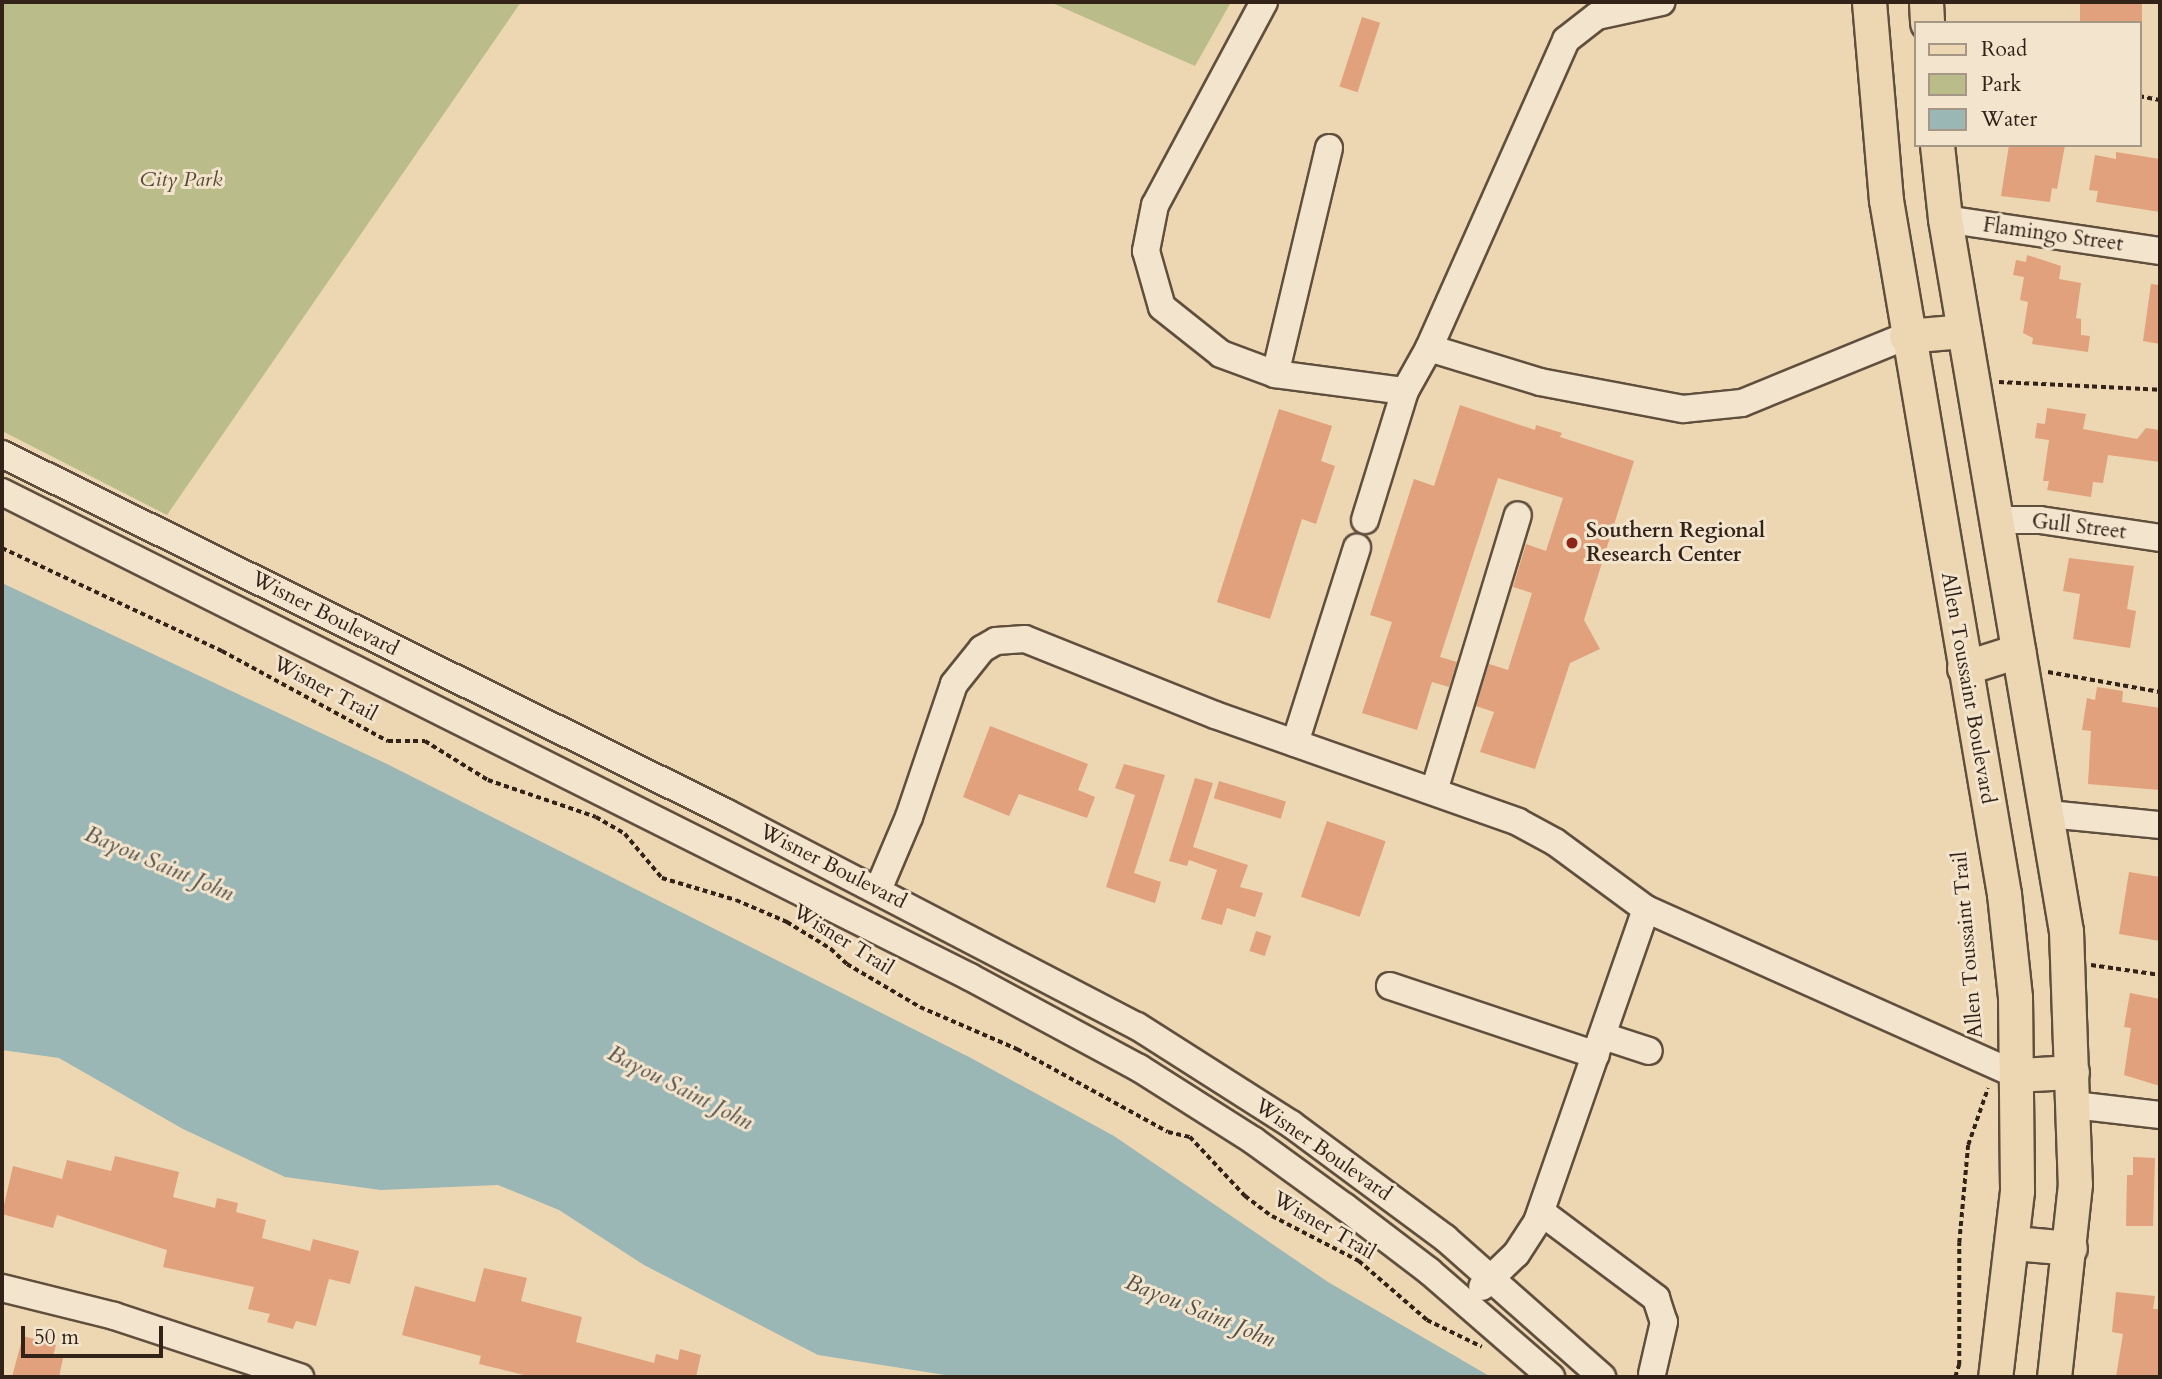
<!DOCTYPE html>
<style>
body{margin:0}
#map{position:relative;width:2162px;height:1379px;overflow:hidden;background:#edd6b2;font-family:Cardo,serif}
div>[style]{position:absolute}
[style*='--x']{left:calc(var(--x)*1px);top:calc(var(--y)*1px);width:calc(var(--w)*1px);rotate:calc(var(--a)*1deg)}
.green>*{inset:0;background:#babd8a}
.water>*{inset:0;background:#9bb7b5}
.building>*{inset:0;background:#e0a17c;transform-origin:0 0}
.path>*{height:3.5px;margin-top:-1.75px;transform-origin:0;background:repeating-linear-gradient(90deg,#322218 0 5px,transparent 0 8.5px)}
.roads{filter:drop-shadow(2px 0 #614f3e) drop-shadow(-2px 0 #614f3e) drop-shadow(0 2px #614f3e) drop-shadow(0 -2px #614f3e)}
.minor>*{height:26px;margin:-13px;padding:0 13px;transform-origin:13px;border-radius:13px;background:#f3e4cd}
.major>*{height:33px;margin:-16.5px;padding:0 16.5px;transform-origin:16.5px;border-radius:16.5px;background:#edd6b2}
.dots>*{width:19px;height:19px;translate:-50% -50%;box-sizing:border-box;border:4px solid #f3e4cd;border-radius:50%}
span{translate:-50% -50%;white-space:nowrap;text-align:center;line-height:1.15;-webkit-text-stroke:6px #f3e4cd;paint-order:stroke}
.park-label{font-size:21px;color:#544934;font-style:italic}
.street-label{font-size:21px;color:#322218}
.poi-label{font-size:21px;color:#322218;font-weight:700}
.left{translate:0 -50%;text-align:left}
.water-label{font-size:23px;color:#524f47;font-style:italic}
.frame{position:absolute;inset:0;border:4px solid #322218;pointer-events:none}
.legend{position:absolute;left:1914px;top:21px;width:228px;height:126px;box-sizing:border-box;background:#f3e4cd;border:2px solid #a69685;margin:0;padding:9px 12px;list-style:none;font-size:21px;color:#322218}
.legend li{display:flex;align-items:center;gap:14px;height:35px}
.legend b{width:35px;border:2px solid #a69685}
.scale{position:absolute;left:21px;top:1326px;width:142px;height:32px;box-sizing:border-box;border:4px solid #322218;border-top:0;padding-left:9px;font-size:21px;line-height:24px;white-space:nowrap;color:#322218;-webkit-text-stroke:5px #f3e4cd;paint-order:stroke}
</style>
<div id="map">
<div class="green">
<i style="clip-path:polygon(2px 2px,521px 2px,167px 515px,2px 431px)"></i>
<i style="clip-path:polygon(1050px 2px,1231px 2px,1195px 66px)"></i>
</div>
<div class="water">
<i style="clip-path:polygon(2px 583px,387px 764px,971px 1058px,1114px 1136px,1328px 1282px,1491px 1377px,958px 1377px,818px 1355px,644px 1265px,559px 1210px,498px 1185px,381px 1190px,285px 1177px,183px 1129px,59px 1058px,2px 1050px)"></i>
</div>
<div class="building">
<i style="left:2080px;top:2px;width:62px;height:21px"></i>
<i style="left:1362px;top:17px;width:19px;height:73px;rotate:18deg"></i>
<i style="clip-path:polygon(2009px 145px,2065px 145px,2057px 189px,2052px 188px,2050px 202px,2001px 196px)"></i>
<i style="clip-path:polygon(2116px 152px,2160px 159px,2160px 212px,2096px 202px,2098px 191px,2089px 190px,2095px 155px,2116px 159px)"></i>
<i style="clip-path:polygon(2027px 255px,2061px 266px,2059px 279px,2081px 283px,2076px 318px,2081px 319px,2081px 335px,2090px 336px,2088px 352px,2032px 344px,2033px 338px,2023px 333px,2028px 302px,2020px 300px,2024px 277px,2013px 275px,2016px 260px,2026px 262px)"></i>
<i style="clip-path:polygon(2151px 284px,2160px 285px,2160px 344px,2143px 341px)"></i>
<i style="clip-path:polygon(1460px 405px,1535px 430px,1536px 425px,1562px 433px,1560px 437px,1634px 461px,1584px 620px,1600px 649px,1570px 663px,1535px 769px,1480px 752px,1494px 712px,1476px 706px,1489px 664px,1508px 670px,1532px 593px,1513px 587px,1526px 544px,1546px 551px,1563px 498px,1498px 478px,1440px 657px,1457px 662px,1449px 687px,1432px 682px,1417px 730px,1362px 713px,1392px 622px,1370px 615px,1414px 479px,1434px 486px)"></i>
<i style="clip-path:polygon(2047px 408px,2086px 414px,2083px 429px,2137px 439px,2146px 428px,2160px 430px,2160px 462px,2108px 455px,2103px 483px,2093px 482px,2091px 497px,2047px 490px,2049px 481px,2043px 481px,2049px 440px,2035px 438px,2037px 423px,2045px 424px)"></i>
<i style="clip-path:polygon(1279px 409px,1332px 426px,1321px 461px,1335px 466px,1316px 524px,1302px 519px,1270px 619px,1217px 602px)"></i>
<i style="clip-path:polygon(2069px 558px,2134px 566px,2127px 609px,2136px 611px,2130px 648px,2073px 639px,2080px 594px,2063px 591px)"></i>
<i style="clip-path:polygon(2097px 687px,2123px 691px,2122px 702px,2160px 708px,2160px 790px,2088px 784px,2091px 731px,2082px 730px,2087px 698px,2095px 700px)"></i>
<i style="clip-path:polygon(990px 726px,1088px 764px,1078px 790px,1095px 797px,1087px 818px,1019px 794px,1009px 816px,963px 797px)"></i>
<i style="clip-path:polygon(1124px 764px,1165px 775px,1134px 873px,1161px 882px,1155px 903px,1106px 887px,1135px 795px,1115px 788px)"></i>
<i style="clip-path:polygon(1195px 778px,1213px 783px,1193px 847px,1248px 865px,1240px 887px,1263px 893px,1255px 917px,1227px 908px,1222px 925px,1201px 919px,1217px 870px,1189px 860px,1187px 866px,1169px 861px)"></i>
<i style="left:1219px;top:781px;width:70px;height:18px;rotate:17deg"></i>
<i style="left:1327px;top:821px;width:62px;height:80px;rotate:19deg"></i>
<i style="clip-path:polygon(2129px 872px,2160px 877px,2160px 941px,2119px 934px)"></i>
<i style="left:1256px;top:931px;width:16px;height:21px;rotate:18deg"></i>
<i style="clip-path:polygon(2130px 993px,2160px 999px,2160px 1086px,2124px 1075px,2131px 1028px,2124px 1027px)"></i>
<i style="clip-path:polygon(115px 1156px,179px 1172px,173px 1197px,215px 1208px,217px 1198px,238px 1203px,236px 1212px,266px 1220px,262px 1238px,310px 1251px,313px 1239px,359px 1251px,350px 1284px,329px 1279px,316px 1326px,296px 1321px,293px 1329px,267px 1322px,270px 1314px,248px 1309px,254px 1287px,163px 1267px,167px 1250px,57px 1215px,53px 1228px,2px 1214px,13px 1166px,62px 1179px,67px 1160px,111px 1171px)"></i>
<i style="clip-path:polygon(2133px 1157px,2155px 1158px,2153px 1226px,2126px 1226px,2127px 1175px,2133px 1175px)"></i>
<i style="clip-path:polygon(484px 1268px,527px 1278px,521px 1301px,582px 1317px,576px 1342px,654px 1363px,656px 1354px,678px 1360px,680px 1349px,701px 1355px,696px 1377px,532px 1377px,479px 1364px,481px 1356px,402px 1335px,415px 1286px,475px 1302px)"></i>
<i style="clip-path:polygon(2116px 1292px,2155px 1296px,2153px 1309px,2160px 1309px,2160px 1377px,2116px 1377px,2123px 1334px,2112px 1332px)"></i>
<i style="clip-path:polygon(23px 1336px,56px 1345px,53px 1356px,63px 1358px,59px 1377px,12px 1377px)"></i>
</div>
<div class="path">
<i style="--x:2139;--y:96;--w:21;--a:11"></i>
<i style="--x:1999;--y:382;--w:161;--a:2.8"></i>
<i style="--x:2;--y:548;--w:243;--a:25.1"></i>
<i style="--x:222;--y:651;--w:189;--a:28.5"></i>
<i style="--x:388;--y:741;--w:37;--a:0"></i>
<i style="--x:425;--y:741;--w:74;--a:31.8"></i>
<i style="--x:488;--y:780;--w:114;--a:18.9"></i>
<i style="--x:596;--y:817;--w:34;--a:30"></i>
<i style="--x:625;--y:834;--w:57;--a:49.9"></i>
<i style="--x:662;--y:878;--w:77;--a:16.6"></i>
<i style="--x:736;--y:900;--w:56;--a:23.3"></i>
<i style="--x:787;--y:922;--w:52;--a:31.5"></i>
<i style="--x:831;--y:949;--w:22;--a:43"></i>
<i style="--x:847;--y:964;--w:85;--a:30.5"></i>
<i style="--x:920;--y:1007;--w:106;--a:23.4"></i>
<i style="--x:1017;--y:1049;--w:172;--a:28.8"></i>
<i style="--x:1168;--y:1132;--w:23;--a:13"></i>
<i style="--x:1190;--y:1137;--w:81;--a:47"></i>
<i style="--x:1245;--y:1196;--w:34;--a:37"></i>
<i style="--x:1272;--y:1216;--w:98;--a:27.3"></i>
<i style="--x:1359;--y:1261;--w:90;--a:40.9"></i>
<i style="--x:1427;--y:1320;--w:61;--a:26.1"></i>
<i style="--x:2048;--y:672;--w:114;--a:10.1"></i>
<i style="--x:2091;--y:965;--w:70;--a:8.2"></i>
<i style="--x:1955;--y:1377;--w:13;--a:-72"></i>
<i style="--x:1959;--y:1365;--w:122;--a:-90"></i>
<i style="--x:1959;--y:1243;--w:98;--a:-84.8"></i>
<i style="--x:1968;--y:1145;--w:60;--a:-70.7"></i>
</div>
<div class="roads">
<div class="minor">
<i style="--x:1264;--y:2;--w:230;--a:118.2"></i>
<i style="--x:1155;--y:205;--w:47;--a:101.1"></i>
<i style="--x:1146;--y:251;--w:58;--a:74.1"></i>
<i style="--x:1162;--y:307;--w:75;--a:38.5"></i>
<i style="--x:1221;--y:354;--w:58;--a:20.3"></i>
<i style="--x:1329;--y:148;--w:232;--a:103.4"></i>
<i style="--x:1275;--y:374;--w:131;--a:7.5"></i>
<i style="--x:1405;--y:391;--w:49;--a:-60.8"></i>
<i style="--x:1429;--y:348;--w:116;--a:17"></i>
<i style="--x:1540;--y:382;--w:146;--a:10.7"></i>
<i style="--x:1683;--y:409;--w:59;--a:-5.8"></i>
<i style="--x:1742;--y:403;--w:177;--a:-22.2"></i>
<i style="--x:1945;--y:219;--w:217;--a:8.5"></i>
<i style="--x:1429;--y:348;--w:337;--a:-66"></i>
<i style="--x:1566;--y:40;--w:39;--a:-38"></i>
<i style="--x:1597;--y:16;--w:66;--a:-12.3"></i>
<i style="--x:2;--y:454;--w:809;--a:26.34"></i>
<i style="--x:727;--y:813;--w:462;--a:27.5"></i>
<i style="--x:1137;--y:1026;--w:183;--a:32.5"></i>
<i style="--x:1291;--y:1124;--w:192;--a:36.5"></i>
<i style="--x:1445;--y:1238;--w:210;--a:41.5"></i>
<i style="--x:2;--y:492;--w:1083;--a:26.61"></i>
<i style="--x:970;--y:977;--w:192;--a:28.3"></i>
<i style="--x:1139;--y:1068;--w:136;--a:32.4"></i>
<i style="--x:1254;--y:1141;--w:112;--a:36"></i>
<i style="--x:1345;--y:1207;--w:106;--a:37.3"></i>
<i style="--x:1429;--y:1271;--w:162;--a:41"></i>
<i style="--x:1365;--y:520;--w:135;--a:-72.8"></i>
<i style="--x:1997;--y:520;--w:43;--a:0"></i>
<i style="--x:2040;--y:520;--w:121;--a:8.5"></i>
<i style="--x:1295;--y:743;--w:205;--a:-72.4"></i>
<i style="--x:1434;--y:791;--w:288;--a:-73.1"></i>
<i style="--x:2049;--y:814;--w:112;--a:5.7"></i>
<i style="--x:878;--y:890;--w:79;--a:-67"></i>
<i style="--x:909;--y:817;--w:140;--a:-71.3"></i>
<i style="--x:954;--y:684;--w:45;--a:-51.3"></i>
<i style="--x:982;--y:649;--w:16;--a:-30"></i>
<i style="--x:996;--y:641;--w:29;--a:-4"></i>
<i style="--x:1025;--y:639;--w:205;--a:21.8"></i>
<i style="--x:1215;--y:715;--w:321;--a:19.4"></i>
<i style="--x:1518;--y:822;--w:42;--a:28.4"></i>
<i style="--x:1555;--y:842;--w:113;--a:36.4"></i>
<i style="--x:1646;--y:909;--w:331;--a:109.2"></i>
<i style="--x:1537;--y:1222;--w:38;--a:123"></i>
<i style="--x:1516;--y:1254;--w:47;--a:135.9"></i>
<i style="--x:1646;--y:909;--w:406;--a:24.1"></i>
<i style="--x:1390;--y:986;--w:217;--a:18.5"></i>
<i style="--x:1603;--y:1036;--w:48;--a:18.1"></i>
<i style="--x:2074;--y:1105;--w:87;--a:6.6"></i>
<i style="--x:1541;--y:1212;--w:144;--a:36.8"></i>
<i style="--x:1656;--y:1298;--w:25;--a:72"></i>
<i style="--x:1664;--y:1322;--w:53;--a:103"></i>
<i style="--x:2;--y:1288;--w:115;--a:14"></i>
<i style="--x:114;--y:1316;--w:196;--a:18.2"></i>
</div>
<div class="major">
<i style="--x:1869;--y:2;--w:199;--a:85.1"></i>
<i style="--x:1886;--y:200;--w:704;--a:80.35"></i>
<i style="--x:2004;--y:894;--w:104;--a:83.9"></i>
<i style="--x:2015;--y:997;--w:194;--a:89.4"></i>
<i style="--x:2017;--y:1191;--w:187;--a:96.7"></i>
<i style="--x:1926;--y:2;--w:21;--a:87"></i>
<i style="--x:1937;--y:145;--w:74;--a:83.8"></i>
<i style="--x:1945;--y:219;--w:722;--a:80.36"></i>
<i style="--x:2066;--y:931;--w:253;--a:88"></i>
<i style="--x:2075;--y:1184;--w:194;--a:96.2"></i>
<i style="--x:1906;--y:336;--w:58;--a:-4.9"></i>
<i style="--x:1964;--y:668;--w:57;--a:-17.5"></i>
<i style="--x:2017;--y:1075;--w:55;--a:-3.1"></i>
<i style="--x:2013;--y:1243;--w:57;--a:5"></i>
</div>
</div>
<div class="dots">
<i style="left:1572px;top:543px;background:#8f2418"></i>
</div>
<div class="park-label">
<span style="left:181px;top:180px">City Park</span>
</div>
<div class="street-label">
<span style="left:2053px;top:235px;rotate:8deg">Flamingo Street</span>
<span style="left:2079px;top:527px;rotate:7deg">Gull Street</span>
<span style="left:325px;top:614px;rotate:27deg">Wisner Boulevard</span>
<span style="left:1968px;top:688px;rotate:80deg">Allen Toussaint Boulevard</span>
<span style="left:325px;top:689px;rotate:28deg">Wisner Trail</span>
<span style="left:833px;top:867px;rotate:27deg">Wisner Boulevard</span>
<span style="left:843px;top:940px;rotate:32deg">Wisner Trail</span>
<span style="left:1968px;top:945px;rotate:-95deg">Allen Toussaint Trail</span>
<span style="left:1323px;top:1150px;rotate:35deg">Wisner Boulevard</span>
<span style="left:1324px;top:1226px;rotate:30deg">Wisner Trail</span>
</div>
<div class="poi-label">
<span class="left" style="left:1586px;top:543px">Southern Regional<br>Research Center</span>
</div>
<div class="water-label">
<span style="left:159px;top:864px;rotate:23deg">Bayou Saint John</span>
<span style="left:680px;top:1088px;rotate:27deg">Bayou Saint John</span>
<span style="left:1200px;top:1311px;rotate:22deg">Bayou Saint John</span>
</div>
<div class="frame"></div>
<ul class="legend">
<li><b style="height:9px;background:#edd6b2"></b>Road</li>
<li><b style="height:19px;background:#babd8a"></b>Park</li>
<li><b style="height:19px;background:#9bb7b5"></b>Water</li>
</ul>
<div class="scale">50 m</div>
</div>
